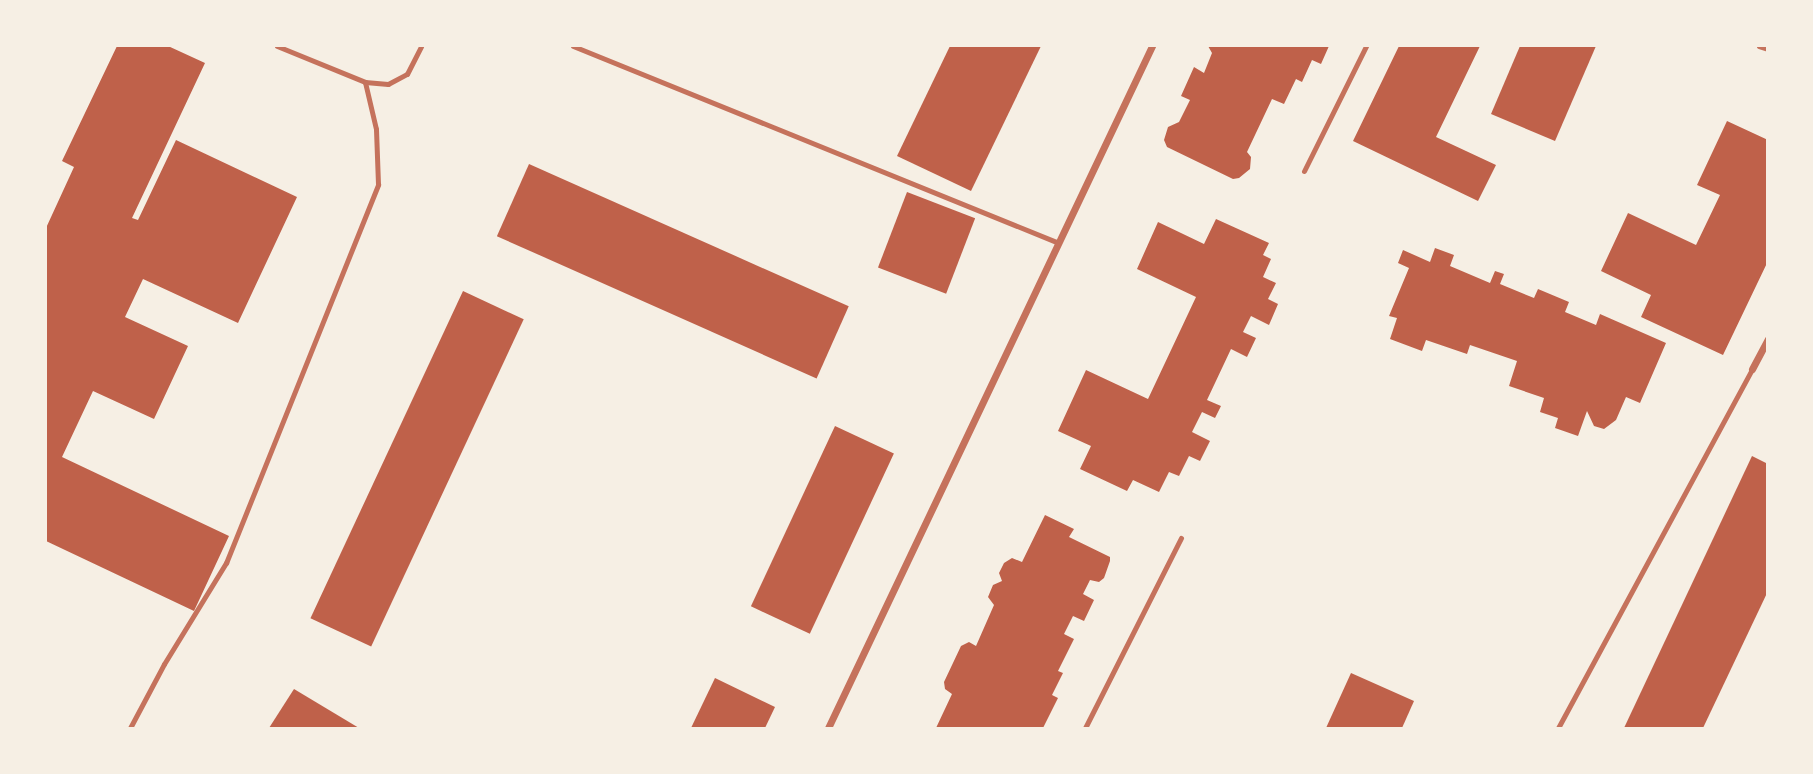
<!DOCTYPE html>
<style>
body{margin:0}
#map{position:relative;width:1813px;height:774px;overflow:hidden;background:#f6efe4;font-family:"DM Sans",sans-serif}
div>[style]{position:absolute}
[style*='--x']{left:calc(var(--x)*1px);top:calc(var(--y)*1px);width:calc(var(--w)*1px);rotate:calc(var(--a)*1deg)}
.building>*{inset:0;background:#bf614a;transform-origin:0 0}
.service>*{height:5px;margin:-2.5px;padding:0 2.5px;transform-origin:2.5px;border-radius:2.5px;background:#c5725c}
.minor>*{height:7px;margin:-3.5px;padding:0 3.5px;transform-origin:3.5px;border-radius:3.5px;background:#c5725c}
span{translate:-50% -50%;white-space:nowrap;text-align:center;line-height:1.15;-webkit-text-stroke:7px #f6efe4;paint-order:stroke}
.frame{position:absolute;inset:0;border:47px solid #f6efe4;pointer-events:none}
</style>
<div id="map">
<div class="building">
<i style="clip-path:polygon(117px 46px,168px 46px,205px 63px,132px 218px,138px 220px,176px 140px,297px 197px,238px 323px,143px 279px,125px 317px,188px 346px,154px 419px,93px 391px,62px 457px,229px 536px,194px 611px,46px 541px,46px 228px,74px 167px,62px 161px)"></i>
<i style="clip-path:polygon(950px 46px,1041px 46px,971px 191px,897px 156px)"></i>
<i style="clip-path:polygon(1208px 46px,1329px 46px,1321px 64px,1312px 60px,1302px 82px,1296px 79px,1284px 104px,1272px 99px,1247px 152px,1251px 157px,1250px 169px,1239px 178px,1233px 179px,1167px 147px,1164px 140px,1168px 127px,1179px 122px,1190px 100px,1181px 96px,1194px 67px,1204px 73px,1212px 53px)"></i>
<i style="clip-path:polygon(1399px 46px,1480px 46px,1436px 137px,1496px 165px,1478px 201px,1353px 141px)"></i>
<i style="clip-path:polygon(1520px 46px,1596px 46px,1555px 141px,1491px 114px)"></i>
<i style="clip-path:polygon(1727px 121px,1768px 140px,1768px 261px,1723px 355px,1641px 317px,1651px 295px,1601px 271px,1628px 213px,1696px 245px,1720px 195px,1697px 185px)"></i>
<i style="left:529px;top:164px;width:350px;height:79px;rotate:24deg"></i>
<i style="left:907px;top:192px;width:73px;height:81px;rotate:21deg"></i>
<i style="clip-path:polygon(1216px 219px,1269px 243px,1263px 255px,1271px 259px,1263px 277px,1276px 283px,1268px 299px,1278px 304px,1269px 325px,1251px 316px,1243px 332px,1256px 338px,1247px 357px,1231px 349px,1207px 400px,1221px 406px,1215px 418px,1202px 412px,1192px 432px,1210px 441px,1200px 461px,1189px 456px,1179px 476px,1169px 472px,1159px 492px,1133px 480px,1127px 491px,1080px 469px,1091px 446px,1058px 431px,1086px 370px,1148px 399px,1196px 297px,1137px 269px,1158px 222px,1204px 244px)"></i>
<i style="clip-path:polygon(1435px 248px,1454px 255px,1450px 266px,1490px 283px,1495px 271px,1504px 274px,1500px 284px,1534px 298px,1538px 289px,1569px 302px,1565px 312px,1596px 325px,1600px 314px,1666px 343px,1640px 403px,1626px 397px,1616px 420px,1604px 429px,1594px 426px,1587px 411px,1578px 436px,1555px 428px,1558px 418px,1540px 412px,1544px 398px,1509px 386px,1517px 361px,1470px 345px,1467px 354px,1426px 340px,1422px 351px,1390px 339px,1397px 318px,1389px 316px,1409px 268px,1398px 263px,1403px 250px,1430px 262px)"></i>
<i style="left:463px;top:291px;width:67px;height:361px;rotate:25deg"></i>
<i style="left:835px;top:426px;width:65px;height:199px;rotate:25deg"></i>
<i style="clip-path:polygon(1752px 456px,1768px 464px,1768px 591px,1703px 728px,1624px 728px)"></i>
<i style="clip-path:polygon(1045px 515px,1074px 529px,1069px 537px,1110px 557px,1110px 561px,1104px 578px,1099px 582px,1090px 580px,1083px 594px,1094px 600px,1084px 621px,1073px 616px,1064px 634px,1074px 639px,1058px 671px,1063px 673px,1052px 695px,1058px 698px,1043px 728px,936px 728px,952px 694px,945px 689px,944px 682px,961px 646px,969px 642px,976px 646px,994px 605px,988px 597px,993px 585px,1002px 581px,999px 573px,1004px 563px,1012px 558px,1022px 562px)"></i>
<i style="clip-path:polygon(1351px 673px,1414px 701px,1402px 728px,1326px 728px)"></i>
<i style="clip-path:polygon(715px 678px,775px 707px,765px 728px,691px 728px)"></i>
<i style="clip-path:polygon(294px 689px,359px 728px,269px 728px)"></i>
</div>
<div class="service">
<i style="--x:277;--y:46;--w:95;--a:22.2"></i>
<i style="--x:365;--y:82;--w:23;--a:5"></i>
<i style="--x:388;--y:84;--w:21;--a:-28"></i>
<i style="--x:407;--y:74;--w:31;--a:-63"></i>
<i style="--x:573;--y:46;--w:524;--a:22.07"></i>
<i style="--x:1759;--y:46;--w:9;--a:18"></i>
<i style="--x:1304;--y:171;--w:140;--a:-63.6"></i>
<i style="--x:130;--y:728;--w:72;--a:-62"></i>
<i style="--x:164;--y:664;--w:119;--a:-58.5"></i>
<i style="--x:226;--y:563;--w:408;--a:-68.1"></i>
<i style="--x:378;--y:184;--w:55;--a:-92.1"></i>
<i style="--x:376;--y:129;--w:48;--a:-103.2"></i>
<i style="--x:1085;--y:728;--w:213;--a:-63.2"></i>
<i style="--x:1558;--y:728;--w:408;--a:-61.6"></i>
</div>
<div class="minor">
<i style="--x:1752;--y:369;--w:34;--a:-62"></i>
<i style="--x:828;--y:728;--w:755;--a:-64.59"></i>
</div>
<div class="frame"></div>
</div>
